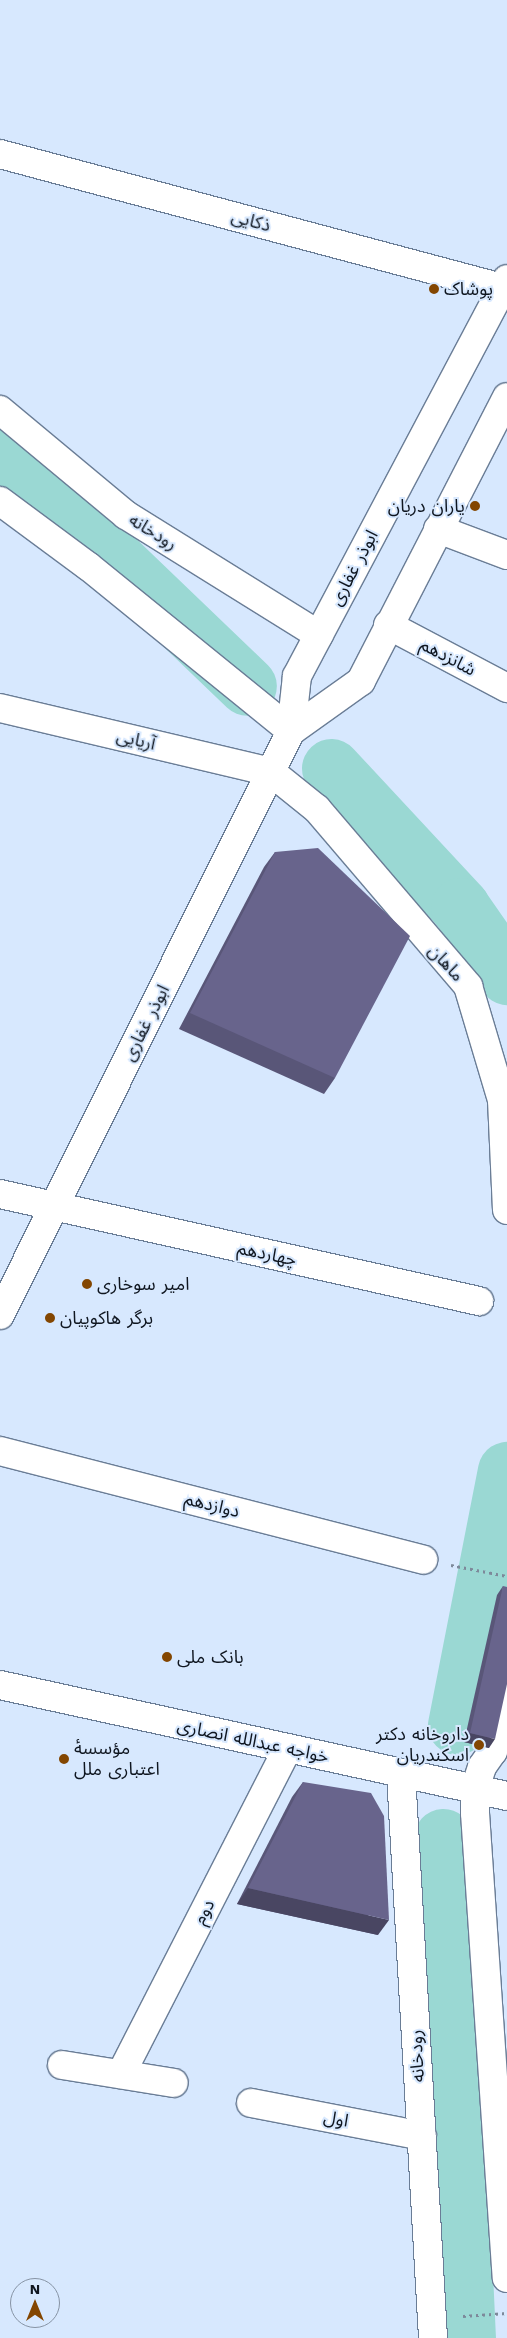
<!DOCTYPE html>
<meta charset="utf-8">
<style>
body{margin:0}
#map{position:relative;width:507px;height:2338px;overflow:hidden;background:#d7e8fe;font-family:"Work Sans","Noto Sans Arabic",sans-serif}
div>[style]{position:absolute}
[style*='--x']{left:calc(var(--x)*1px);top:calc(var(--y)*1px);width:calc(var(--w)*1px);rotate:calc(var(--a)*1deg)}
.river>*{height:59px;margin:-29.5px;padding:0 29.5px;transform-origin:29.5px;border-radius:29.5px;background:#9ad8d3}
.path>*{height:3px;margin-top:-1.5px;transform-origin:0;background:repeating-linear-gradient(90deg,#7d899a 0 2.5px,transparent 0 6.5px)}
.roads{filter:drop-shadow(1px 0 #6a7d96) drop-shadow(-1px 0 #6a7d96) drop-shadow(0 1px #6a7d96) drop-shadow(0 -1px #6a7d96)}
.street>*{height:28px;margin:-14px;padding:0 14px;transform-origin:14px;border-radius:14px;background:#fff}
.secondary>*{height:28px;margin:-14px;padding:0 14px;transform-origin:14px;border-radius:14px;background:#fff}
.wall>*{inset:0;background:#595678}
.shaded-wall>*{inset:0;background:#494662}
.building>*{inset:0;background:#68648c}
.dots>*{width:14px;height:14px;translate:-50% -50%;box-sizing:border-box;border:2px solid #d7e8fe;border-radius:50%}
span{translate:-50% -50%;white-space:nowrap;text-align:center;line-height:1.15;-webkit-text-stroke:4px #d7e8fe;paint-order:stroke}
.street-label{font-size:18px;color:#0f1620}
.poi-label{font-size:18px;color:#0f1620}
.left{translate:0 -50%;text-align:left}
.right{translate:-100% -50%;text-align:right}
.north{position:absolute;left:10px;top:2278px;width:50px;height:50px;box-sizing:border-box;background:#d7e8fe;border:1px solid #8794a5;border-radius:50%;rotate:0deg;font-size:14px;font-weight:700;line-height:20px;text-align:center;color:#0f1620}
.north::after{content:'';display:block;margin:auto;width:18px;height:22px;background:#834601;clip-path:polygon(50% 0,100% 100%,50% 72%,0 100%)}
</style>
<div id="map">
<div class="river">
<i style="--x:0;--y:449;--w:342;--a:43.8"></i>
<i style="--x:331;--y:768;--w:190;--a:47.1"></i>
<i style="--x:460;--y:907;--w:83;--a:55.3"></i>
<i style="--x:457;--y:1725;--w:259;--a:-78.9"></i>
<i style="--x:443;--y:1838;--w:501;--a:87.37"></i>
</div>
<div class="path">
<i style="--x:451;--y:1565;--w:57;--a:11.1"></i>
<i style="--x:463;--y:2316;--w:44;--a:-3.9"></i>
</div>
<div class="roads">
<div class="street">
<i style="--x:0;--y:154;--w:520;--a:14.95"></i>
<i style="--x:0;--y:410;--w:164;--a:39.8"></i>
<i style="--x:126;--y:515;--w:227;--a:31.9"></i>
<i style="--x:0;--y:501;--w:109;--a:36.5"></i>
<i style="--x:88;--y:566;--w:262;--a:39.1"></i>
<i style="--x:438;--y:529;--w:74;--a:20.6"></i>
<i style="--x:388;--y:625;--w:135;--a:27.9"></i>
<i style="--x:0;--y:708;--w:278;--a:13.3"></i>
<i style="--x:271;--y:772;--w:59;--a:38.8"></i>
<i style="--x:317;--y:809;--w:233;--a:49.5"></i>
<i style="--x:468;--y:986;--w:119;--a:73.4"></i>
<i style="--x:502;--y:1100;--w:110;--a:87.4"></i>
<i style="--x:0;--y:1194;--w:491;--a:12.6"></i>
<i style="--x:0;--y:1451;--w:437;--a:14.4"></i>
<i style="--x:507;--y:1690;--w:63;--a:102.9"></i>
<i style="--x:493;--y:1751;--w:19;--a:125"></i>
<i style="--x:482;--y:1767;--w:23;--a:108"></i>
<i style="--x:475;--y:1789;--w:24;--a:90"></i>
<i style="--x:475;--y:1813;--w:466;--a:86.1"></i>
<i style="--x:401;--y:1774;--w:565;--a:86.75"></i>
<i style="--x:62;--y:2065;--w:113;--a:9.1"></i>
<i style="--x:121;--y:2074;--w:365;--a:-62.9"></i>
<i style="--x:251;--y:2103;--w:174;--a:10.9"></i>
</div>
<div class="secondary">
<i style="--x:291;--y:731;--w:86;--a:-35.5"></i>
<i style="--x:361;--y:681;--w:319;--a:-62.8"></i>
<i style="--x:0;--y:1315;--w:652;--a:-63.51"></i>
<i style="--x:291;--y:731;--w:55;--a:-83.8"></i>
<i style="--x:297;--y:676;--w:449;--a:-62.1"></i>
<i style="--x:0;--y:1685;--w:519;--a:12.35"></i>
</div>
</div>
<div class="wall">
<i style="clip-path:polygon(275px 852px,335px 1078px,324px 1094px,179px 1029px,264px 867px)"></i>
<i style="clip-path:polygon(503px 1586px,489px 1748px,464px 1742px,497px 1595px)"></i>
<i style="clip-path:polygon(303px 1782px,378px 1935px,237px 1904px,292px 1797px)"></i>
</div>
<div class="shaded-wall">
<i style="clip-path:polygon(470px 1733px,495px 1739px,489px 1748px,464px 1742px)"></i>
<i style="clip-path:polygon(248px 1888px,389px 1920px,378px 1935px,237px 1904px)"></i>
</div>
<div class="building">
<i style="clip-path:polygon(318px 848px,410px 936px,335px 1078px,190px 1013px,275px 852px)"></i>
<i style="clip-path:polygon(503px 1586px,507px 1587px,507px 1684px,495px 1739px,470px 1733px)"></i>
<i style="clip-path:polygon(303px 1782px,371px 1793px,384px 1816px,389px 1920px,248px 1888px)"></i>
</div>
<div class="dots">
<i style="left:434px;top:289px;background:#834601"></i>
<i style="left:475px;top:506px;background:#834601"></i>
<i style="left:87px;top:1284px;background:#834601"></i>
<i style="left:50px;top:1318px;background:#834601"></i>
<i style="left:167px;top:1657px;background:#834601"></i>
<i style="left:479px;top:1745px;background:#834601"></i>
<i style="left:64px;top:1759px;background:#834601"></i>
</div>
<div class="street-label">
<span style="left:251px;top:221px;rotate:15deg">ذکایی</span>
<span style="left:153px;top:532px;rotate:32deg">رودخانه</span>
<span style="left:354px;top:568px;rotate:-62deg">ابوذر غفاری</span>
<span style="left:448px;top:657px;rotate:28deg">شانزدهم</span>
<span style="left:136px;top:740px;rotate:13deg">آریایی</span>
<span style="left:446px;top:963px;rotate:47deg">ماهان</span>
<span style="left:146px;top:1023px;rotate:-63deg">ابوذر غفاری</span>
<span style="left:267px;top:1254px;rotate:12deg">چهاردهم</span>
<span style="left:212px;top:1505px;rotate:14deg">دوازدهم</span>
<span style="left:253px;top:1741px;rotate:12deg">خواجه عبدالله انصاری</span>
<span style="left:204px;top:1912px;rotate:-63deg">دوم</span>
<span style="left:417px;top:2056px;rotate:-93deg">رودخانه</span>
<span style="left:336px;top:2119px;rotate:11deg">اول</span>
</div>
<div class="poi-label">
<span class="left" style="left:444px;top:289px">پوشاک</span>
<span class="right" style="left:465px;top:506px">یاران دریان</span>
<span class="left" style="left:97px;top:1284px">امیر سوخاری</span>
<span class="left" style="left:60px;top:1318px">برگر هاکوپیان</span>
<span class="left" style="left:177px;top:1657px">بانک ملی</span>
<span class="right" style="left:469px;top:1745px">داروخانه دکتر<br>اسکندریان</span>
<span class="left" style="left:74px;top:1759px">مؤسسهٔ<br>اعتباری ملل</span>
</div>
<div class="north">N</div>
</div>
